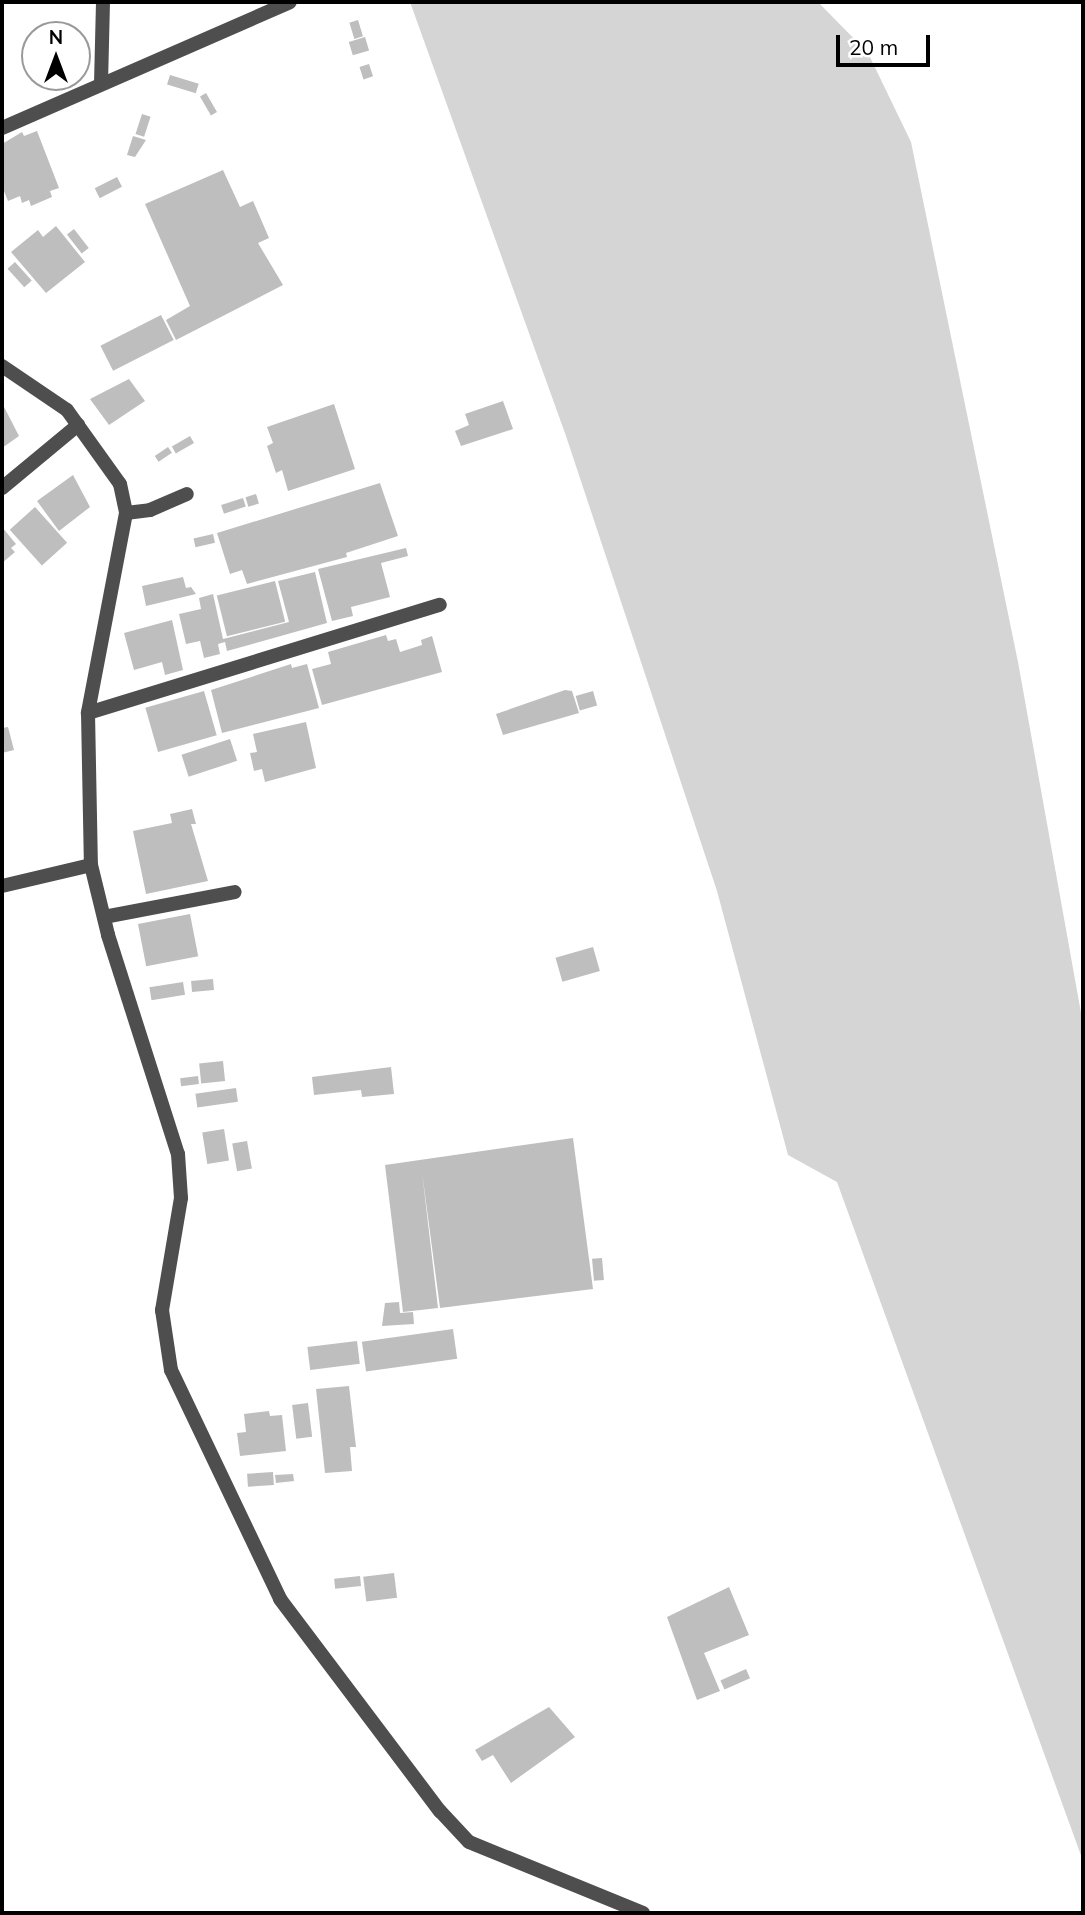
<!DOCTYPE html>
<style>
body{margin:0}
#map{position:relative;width:1085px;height:1915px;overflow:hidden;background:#fff;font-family:Mulish,sans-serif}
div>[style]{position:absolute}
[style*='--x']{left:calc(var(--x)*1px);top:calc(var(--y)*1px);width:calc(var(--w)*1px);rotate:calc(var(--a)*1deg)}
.green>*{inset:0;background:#d5d5d5}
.building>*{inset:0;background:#bebebe;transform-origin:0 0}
.lane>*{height:14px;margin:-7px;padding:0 7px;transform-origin:7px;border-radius:7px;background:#4e4e4e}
.street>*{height:14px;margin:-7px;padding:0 7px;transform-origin:7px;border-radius:7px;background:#4e4e4e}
span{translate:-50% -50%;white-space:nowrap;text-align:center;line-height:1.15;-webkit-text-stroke:5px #fff;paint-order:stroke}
.frame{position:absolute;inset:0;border:4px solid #000;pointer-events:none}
.north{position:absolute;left:21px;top:21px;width:70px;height:70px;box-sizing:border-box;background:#fff;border:2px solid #999;border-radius:50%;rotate:0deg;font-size:19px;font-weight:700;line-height:28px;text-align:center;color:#000}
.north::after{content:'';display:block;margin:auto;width:24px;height:32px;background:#000;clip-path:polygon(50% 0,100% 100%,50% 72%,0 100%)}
.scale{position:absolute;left:836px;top:35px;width:94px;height:32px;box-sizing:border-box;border:4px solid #000;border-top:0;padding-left:9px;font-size:21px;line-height:24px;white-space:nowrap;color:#000;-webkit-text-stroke:5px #fff;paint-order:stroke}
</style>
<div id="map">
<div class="green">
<i style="clip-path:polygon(410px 2px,818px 2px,868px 53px,911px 142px,1018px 662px,1083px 1024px,1083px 1861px,837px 1182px,788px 1155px,717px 891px,566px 436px)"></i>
</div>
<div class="building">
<i style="left:358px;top:20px;width:17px;height:9px;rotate:73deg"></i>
<i style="left:365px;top:37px;width:14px;height:17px;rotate:73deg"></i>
<i style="left:369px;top:64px;width:13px;height:10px;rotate:72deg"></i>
<i style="left:170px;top:75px;width:30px;height:10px;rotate:17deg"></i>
<i style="left:206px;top:93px;width:22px;height:7px;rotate:60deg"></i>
<i style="left:142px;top:114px;width:9px;height:21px;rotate:18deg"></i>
<i style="clip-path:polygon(37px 131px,59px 188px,50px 191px,52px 197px,31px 206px,29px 200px,22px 203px,20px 196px,8px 201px,2px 186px,2px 144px,22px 132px,24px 136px)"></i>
<i style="clip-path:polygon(133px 136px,146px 140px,135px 157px,127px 155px)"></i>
<i style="clip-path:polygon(223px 170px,240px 207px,253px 201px,269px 238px,258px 243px,283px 285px,176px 340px,166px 320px,190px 306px,145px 204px)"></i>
<i style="left:117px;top:177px;width:11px;height:25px;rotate:63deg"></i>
<i style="clip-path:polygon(56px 226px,85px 262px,46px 293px,11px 252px,38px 230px,43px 237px)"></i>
<i style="left:74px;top:229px;width:24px;height:9px;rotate:52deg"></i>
<i style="left:15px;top:262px;width:25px;height:10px;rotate:48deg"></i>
<i style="left:161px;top:315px;width:28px;height:68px;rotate:63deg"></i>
<i style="clip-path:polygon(129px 379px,145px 401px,109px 425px,90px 399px)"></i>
<i style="clip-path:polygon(503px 401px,513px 429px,461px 446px,455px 431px,469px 425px,465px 414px)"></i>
<i style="clip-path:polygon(2px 403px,19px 436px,2px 448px)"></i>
<i style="clip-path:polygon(334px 404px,355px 469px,288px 491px,282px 470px,276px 473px,267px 446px,273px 443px,267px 427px)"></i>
<i style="left:190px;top:436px;width:8px;height:21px;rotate:60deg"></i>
<i style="left:168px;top:447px;width:7px;height:16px;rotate:56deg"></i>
<i style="clip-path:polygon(73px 475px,90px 507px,59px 531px,37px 501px)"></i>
<i style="clip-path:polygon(380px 483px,398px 536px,346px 553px,347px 557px,247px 584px,242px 570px,230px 574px,217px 533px)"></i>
<i style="left:256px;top:494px;width:10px;height:11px;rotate:73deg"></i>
<i style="left:243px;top:498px;width:9px;height:23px;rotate:72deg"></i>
<i style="left:35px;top:507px;width:48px;height:34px;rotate:48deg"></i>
<i style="clip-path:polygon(2px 527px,16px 544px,11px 548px,15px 552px,2px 563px)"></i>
<i style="left:213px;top:534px;width:9px;height:20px;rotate:77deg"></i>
<i style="clip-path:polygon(406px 548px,408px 556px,381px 563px,390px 597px,351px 607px,353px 616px,332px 621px,318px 569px)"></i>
<i style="clip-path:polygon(315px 572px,327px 623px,227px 651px,225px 642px,218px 644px,220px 654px,204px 658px,200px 641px,186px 644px,179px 614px,201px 609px,199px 598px,213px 594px,223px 639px,227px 638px,289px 622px,278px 581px)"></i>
<i style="clip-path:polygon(183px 577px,186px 588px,191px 587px,196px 594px,146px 606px,142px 586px)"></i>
<i style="left:275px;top:581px;width:42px;height:60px;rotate:76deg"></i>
<i style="clip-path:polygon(172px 620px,183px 670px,165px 675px,162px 662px,134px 670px,124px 633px)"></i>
<i style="clip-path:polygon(386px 635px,388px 641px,396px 639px,400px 652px,422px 645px,421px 640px,432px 636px,442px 672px,322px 705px,312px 669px,331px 664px,328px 652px)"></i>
<i style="clip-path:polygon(291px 664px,292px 668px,307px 664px,319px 708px,222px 733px,211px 690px)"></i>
<i style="clip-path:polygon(565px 690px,572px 691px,579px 713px,503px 735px,496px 714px)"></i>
<i style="left:204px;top:691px;width:46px;height:61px;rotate:74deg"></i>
<i style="left:593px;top:691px;width:15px;height:18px;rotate:74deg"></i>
<i style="clip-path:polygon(306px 722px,316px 768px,265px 782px,262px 769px,254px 771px,250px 753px,257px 752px,253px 734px)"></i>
<i style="clip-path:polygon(8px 727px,14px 750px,2px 753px,2px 728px)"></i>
<i style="left:230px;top:739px;width:23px;height:51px;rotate:72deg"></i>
<i style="clip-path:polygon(192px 809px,196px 824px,191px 824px,208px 881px,146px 894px,133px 831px,172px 823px,170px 814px)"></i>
<i style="left:190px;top:914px;width:43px;height:53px;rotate:79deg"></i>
<i style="left:593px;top:947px;width:25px;height:39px;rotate:74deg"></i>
<i style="left:213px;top:979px;width:11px;height:22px;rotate:85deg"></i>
<i style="left:183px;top:982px;width:13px;height:34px;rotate:81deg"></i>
<i style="left:223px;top:1061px;width:20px;height:24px;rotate:84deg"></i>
<i style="clip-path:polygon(391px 1067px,394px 1094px,362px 1097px,361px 1090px,314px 1095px,312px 1077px)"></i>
<i style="left:198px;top:1076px;width:8px;height:18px;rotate:83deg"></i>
<i style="left:236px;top:1088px;width:14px;height:41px;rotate:82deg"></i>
<i style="left:224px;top:1129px;width:32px;height:22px;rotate:81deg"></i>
<i style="clip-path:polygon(573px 1138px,593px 1289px,440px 1308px,422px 1172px,438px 1308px,403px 1312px,385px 1165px)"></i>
<i style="left:247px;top:1141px;width:28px;height:15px;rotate:80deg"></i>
<i style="left:602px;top:1258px;width:22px;height:10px;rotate:85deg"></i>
<i style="clip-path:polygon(399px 1302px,400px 1313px,413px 1312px,414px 1324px,382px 1326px,385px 1303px)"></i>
<i style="left:453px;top:1329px;width:30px;height:92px;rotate:82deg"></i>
<i style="left:357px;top:1341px;width:23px;height:50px;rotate:83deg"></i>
<i style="clip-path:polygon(349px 1386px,356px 1447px,350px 1447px,352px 1471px,325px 1473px,316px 1389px)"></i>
<i style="left:308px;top:1403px;width:34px;height:16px;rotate:83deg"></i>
<i style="clip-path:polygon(269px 1411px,270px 1416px,282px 1415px,286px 1451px,240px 1456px,237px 1433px,246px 1432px,244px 1414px)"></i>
<i style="left:273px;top:1472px;width:13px;height:26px;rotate:86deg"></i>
<i style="clip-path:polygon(293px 1474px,294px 1481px,276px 1483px,275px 1475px)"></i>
<i style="left:394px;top:1573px;width:25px;height:31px;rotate:83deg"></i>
<i style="left:360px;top:1576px;width:10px;height:26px;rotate:84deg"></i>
<i style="clip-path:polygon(729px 1587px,749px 1635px,704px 1653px,720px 1691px,697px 1700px,667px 1617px)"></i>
<i style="left:746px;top:1669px;width:10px;height:28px;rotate:66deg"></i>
<i style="clip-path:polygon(549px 1707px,575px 1737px,511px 1783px,493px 1755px,482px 1761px,475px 1750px)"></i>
</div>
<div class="lane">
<i style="--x:101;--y:84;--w:82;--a:-88.6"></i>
<i style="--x:126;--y:513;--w:24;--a:-7"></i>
<i style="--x:150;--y:510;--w:40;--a:-23.4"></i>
<i style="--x:104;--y:917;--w:133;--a:-10.8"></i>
</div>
<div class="street">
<i style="--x:2;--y:128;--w:314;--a:-23.6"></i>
<i style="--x:2;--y:366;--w:78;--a:34.1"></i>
<i style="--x:67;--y:410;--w:91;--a:54.4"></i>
<i style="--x:120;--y:484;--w:30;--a:78"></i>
<i style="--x:126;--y:513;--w:204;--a:100.8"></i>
<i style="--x:88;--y:713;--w:152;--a:88.9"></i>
<i style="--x:91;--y:865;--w:72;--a:76.3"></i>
<i style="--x:108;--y:935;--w:230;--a:72.3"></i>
<i style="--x:178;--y:1154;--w:44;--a:86.1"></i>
<i style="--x:181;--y:1198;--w:114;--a:99.6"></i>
<i style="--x:162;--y:1310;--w:61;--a:81.5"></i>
<i style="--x:171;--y:1370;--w:254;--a:64.5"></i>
<i style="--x:280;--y:1599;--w:266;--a:53"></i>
<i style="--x:440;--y:1811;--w:42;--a:46.9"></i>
<i style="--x:469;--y:1842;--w:188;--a:22.2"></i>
<i style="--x:2;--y:488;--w:99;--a:-39.7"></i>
<i style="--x:88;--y:713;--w:368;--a:-17.1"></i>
<i style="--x:2;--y:886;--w:91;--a:-13.3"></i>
</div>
<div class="frame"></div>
<div class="north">N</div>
<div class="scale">20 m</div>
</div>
